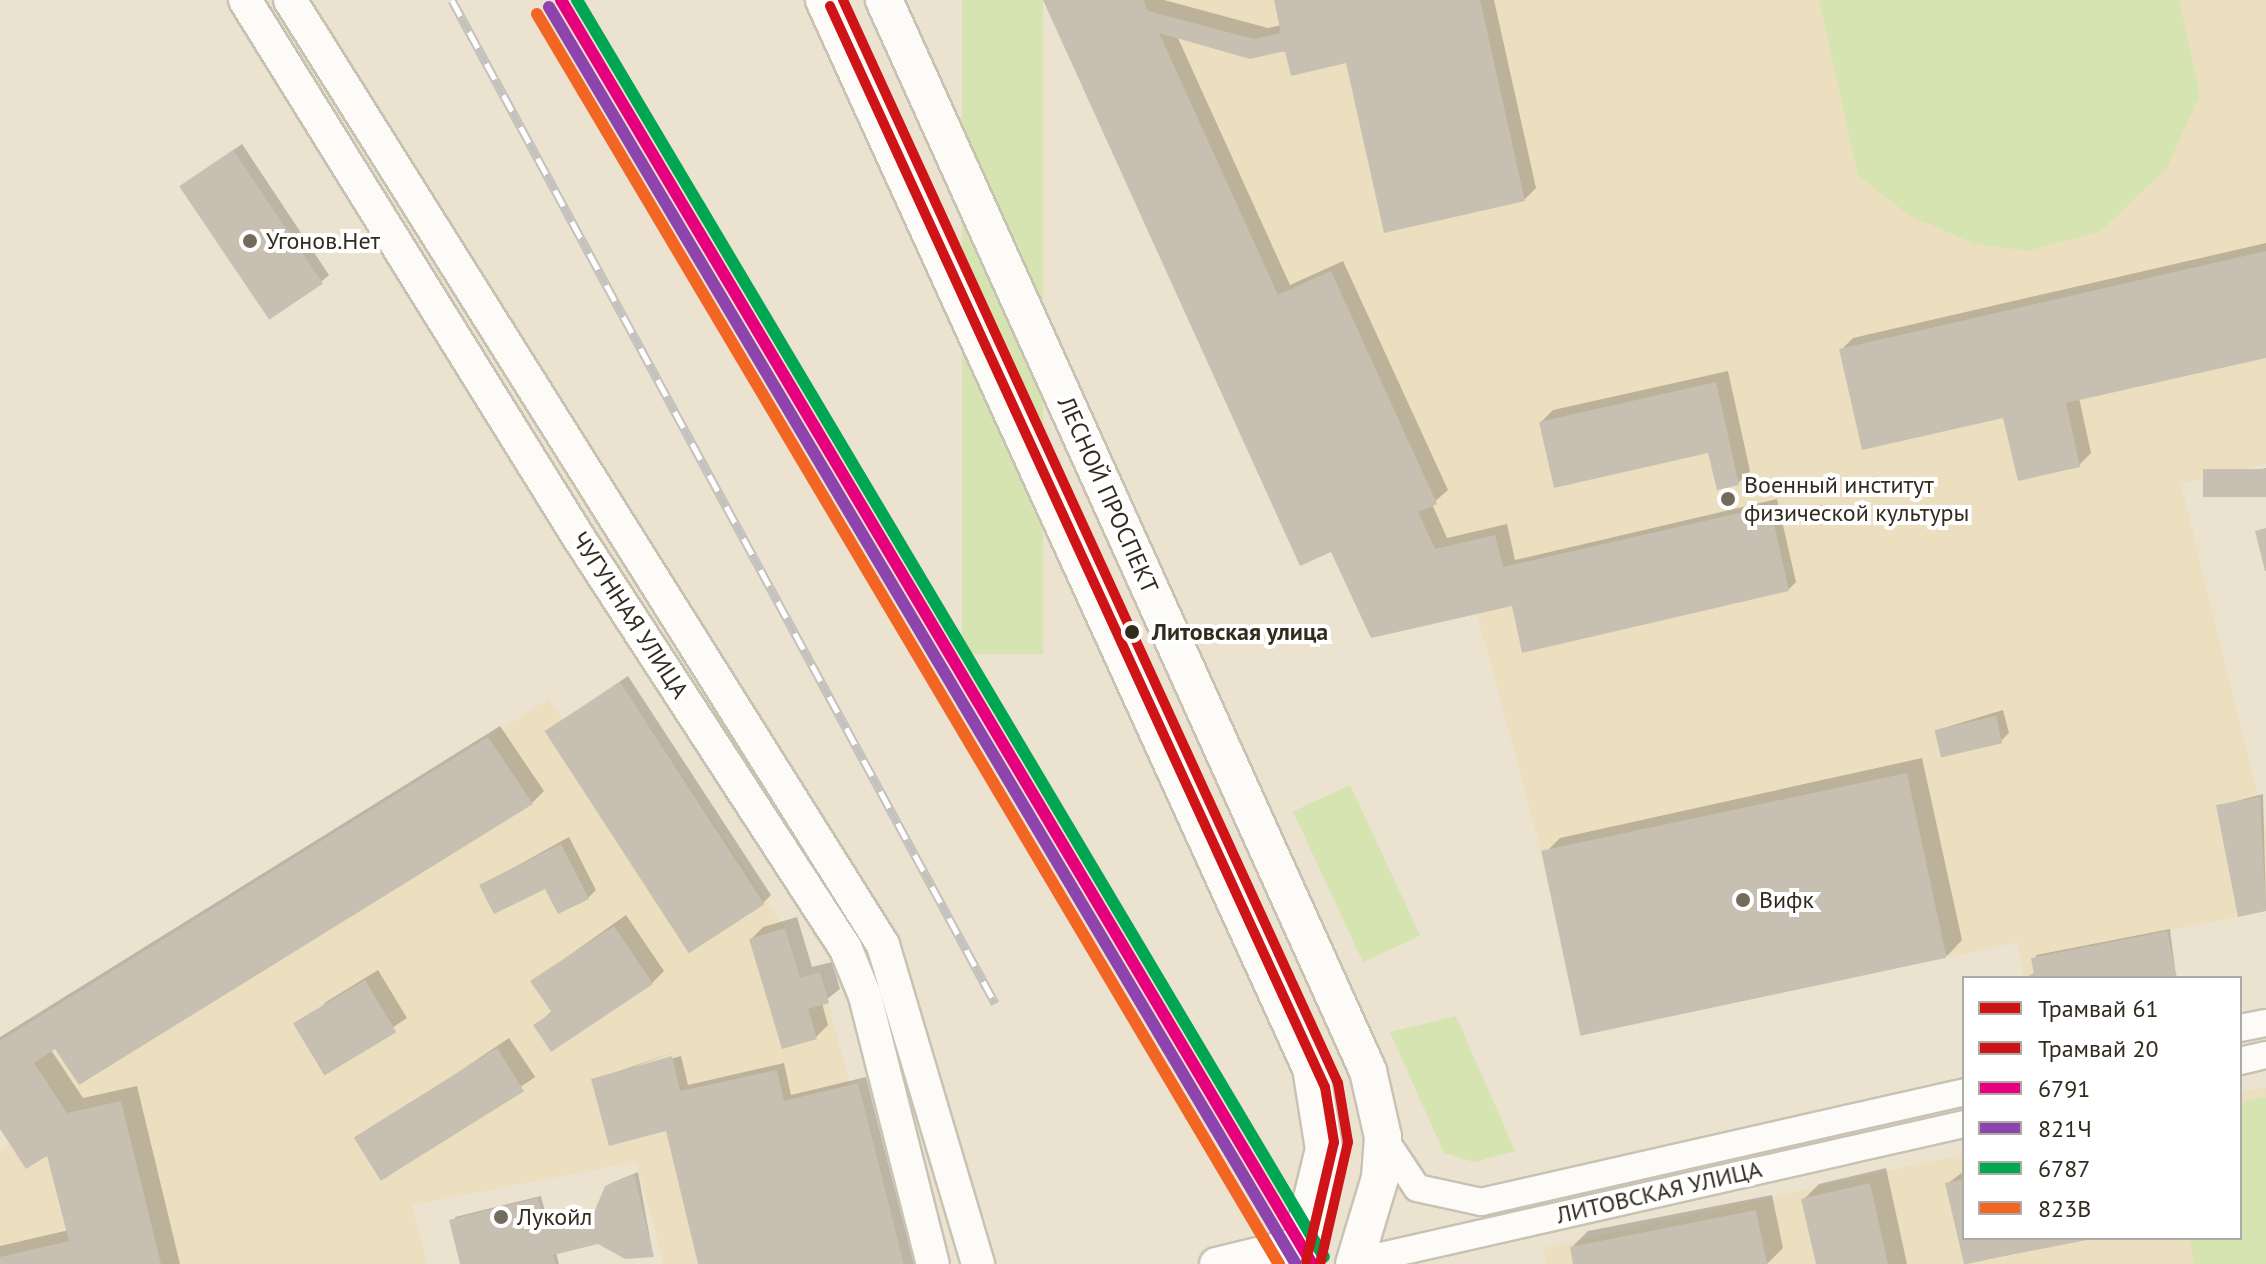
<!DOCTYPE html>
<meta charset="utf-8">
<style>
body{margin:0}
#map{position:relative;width:2266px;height:1264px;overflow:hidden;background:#ebe3d0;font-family:"PT Sans",sans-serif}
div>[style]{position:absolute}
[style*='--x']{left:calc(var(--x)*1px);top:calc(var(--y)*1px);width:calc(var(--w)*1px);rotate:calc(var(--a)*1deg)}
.built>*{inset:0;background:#ecdfc0}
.green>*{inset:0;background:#d5e4b0;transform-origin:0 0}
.shadow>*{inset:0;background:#0003;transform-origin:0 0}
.building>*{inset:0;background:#c7c0b2;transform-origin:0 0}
.roads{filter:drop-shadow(2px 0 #c8c2b3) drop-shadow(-2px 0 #c8c2b3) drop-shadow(0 2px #c8c2b3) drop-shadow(0 -2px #c8c2b3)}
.minor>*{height:26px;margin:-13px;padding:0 13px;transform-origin:13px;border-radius:13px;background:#fcfbf8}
.tertiary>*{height:32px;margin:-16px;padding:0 16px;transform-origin:16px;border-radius:16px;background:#fcfbf8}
.secondary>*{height:36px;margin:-18px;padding:0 18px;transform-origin:18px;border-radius:18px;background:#fcfbf8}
.rail>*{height:9px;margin-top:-4.5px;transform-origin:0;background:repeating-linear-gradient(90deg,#fff 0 18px,#c4c2bd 0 36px);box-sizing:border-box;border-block:2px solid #c4c2bd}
.rail-1>*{height:12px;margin:-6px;padding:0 6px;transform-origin:6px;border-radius:6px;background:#e5007d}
.rail-2>*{height:12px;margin:-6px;padding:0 6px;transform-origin:6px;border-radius:6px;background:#8e44ad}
.rail-3>*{height:12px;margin:-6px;padding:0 6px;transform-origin:6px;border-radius:6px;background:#00a651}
.rail-4>*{height:12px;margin:-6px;padding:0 6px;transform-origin:6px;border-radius:6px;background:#f26522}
.tram-1>*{height:10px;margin:-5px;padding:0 5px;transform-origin:5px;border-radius:5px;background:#ce1417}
.tram-2>*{height:10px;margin:-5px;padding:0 5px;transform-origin:5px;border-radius:5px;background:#ce1417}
.dots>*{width:22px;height:22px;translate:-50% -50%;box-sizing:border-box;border:4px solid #fff;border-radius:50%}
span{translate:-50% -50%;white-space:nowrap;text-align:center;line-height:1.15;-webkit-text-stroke:8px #fff;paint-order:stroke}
.poi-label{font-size:24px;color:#322c1f}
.left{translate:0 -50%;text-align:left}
.street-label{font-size:24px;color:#322c1f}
.stop-label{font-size:24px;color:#322c1f;font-weight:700}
.legend{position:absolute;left:1962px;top:976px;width:280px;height:264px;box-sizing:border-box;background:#fff;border:2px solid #adaba5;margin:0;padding:10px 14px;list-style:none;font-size:24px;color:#322c1f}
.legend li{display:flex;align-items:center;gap:16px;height:40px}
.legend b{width:40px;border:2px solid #adaba5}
</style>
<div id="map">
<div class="built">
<i style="clip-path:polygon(1043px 0,2266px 0,2266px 464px,2181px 484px,2266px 827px,2266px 911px,2168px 931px,2177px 978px,2024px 978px,2018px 942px,1948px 958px,1906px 773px,1542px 854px,1477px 614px,1371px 638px,1331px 552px,1300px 566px)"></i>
<i style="clip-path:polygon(620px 682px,785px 928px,800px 978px,820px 972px,850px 1085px,858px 1083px,904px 1264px,664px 1264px,636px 1162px,412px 1205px,428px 1264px,0 1264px,0 1150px,10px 1144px,0 1129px,0 1041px,549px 699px,563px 719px)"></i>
<i style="clip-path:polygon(2266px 1087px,2266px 1264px,1547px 1264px,1543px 1248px,1964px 1154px,1964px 1238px,2240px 1238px,2240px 1092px)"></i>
</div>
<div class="green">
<i style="left:962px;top:0;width:81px;height:654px"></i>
<i style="clip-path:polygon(1819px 0,2179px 0,2200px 95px,2167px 168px,2101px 231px,2028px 251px,1975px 244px,1910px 216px,1858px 175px)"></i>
<i style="left:1350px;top:785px;width:166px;height:63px;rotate:65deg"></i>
<i style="clip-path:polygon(1456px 1016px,1515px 1151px,1474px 1162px,1444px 1153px,1390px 1032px)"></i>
<i style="clip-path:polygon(2266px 1097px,2266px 1264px,2195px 1264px,2189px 1238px,2240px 1238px,2240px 1102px)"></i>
</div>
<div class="shadow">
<i style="clip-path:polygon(1046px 0,1164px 0,1268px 28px,1282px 25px,1276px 0,1494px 0,1536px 188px,1524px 200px,1347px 61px,1177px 36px,1290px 285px,1343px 261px,1448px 490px,1432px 504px,1447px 538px,1507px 524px,1515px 560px,1777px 499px,1796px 582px,1788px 590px,1513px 603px,1332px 549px)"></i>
<i style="clip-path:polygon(242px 144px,329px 275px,321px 282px,182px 186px)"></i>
<i style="clip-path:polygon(2266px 243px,2266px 356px,2079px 398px,2091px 453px,2079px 465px,2005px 416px,1841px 350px,1853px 338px)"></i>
<i style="clip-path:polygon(1728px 371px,1750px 471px,1738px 483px,1710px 451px,1541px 422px,1553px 410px)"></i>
<i style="clip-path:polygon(2266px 468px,2266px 495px,2207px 484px,2211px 481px)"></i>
<i style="clip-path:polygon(628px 676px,771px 895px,763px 903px,547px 731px)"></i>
<i style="clip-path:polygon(2003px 710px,2009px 733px,2001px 741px,1937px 730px)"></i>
<i style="clip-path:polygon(500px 726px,544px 791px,532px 803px,51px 1050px,83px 1098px,137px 1086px,180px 1264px,0 1264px,0 1246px,69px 1230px,49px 1153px,0 1126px,0 1037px)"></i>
<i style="clip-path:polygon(1922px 758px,1962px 940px,1947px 956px,1544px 854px,1560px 838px)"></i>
<i style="clip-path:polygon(2263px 794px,2266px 909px,2240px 915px,2218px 806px)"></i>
<i style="clip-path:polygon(569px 837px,596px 890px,588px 898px,546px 886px,482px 885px)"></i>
<i style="clip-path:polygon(626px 915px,664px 971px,652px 983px,536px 1025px,553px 1010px,533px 981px)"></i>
<i style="clip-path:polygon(797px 917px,812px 967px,832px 962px,840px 989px,822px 1003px,828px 1025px,816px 1037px,751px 939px,763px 927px)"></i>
<i style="clip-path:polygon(2170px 929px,2176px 977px,2026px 978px,2035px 972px,2036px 955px)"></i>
<i style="clip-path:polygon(378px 970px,407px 1018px,325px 1072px,299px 1030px,326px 1002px)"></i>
<i style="left:509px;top:1038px;width:47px;height:182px;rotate:56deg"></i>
<i style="clip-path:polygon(680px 1050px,600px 1079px,681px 1056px,688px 1085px,784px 1063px,791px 1095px,866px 1077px,914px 1264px,700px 1264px,668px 1128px,593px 1080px)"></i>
<i style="clip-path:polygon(1886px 1168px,1907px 1264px,1817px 1264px,1803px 1200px,1819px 1184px)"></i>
<i style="clip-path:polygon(1964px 1171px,1964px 1238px,2088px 1238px,1966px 1264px,1947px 1184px)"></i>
<i style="clip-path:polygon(638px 1172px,653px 1255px,599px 1242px,556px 1252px,559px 1264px,462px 1264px,455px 1217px,541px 1196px,548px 1224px,596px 1213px,611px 1183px)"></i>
<i style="clip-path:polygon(1772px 1195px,1783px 1248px,1767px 1264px,1575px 1264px,1572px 1247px,1588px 1231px)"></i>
</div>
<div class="building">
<i style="clip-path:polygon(1043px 0,1143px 0,1148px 11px,1254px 39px,1281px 33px,1274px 0,1480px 0,1525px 201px,1384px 233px,1346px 63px,1291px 76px,1285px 51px,1250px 59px,1159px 33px,1278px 295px,1331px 271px,1437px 504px,1418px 512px,1435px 549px,1495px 535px,1503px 567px,1770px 506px,1789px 591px,1522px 653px,1512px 606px,1371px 638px,1331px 552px,1300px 566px)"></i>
<i style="left:233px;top:150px;width:161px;height:65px;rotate:56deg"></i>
<i style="clip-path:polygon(2266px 251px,2266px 358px,2066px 403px,2080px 467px,2018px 481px,2003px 418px,1862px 450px,1839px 349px)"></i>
<i style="clip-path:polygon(1716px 382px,1739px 485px,1717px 490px,1708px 453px,1554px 488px,1539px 422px)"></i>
<i style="left:2266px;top:469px;width:28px;height:63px;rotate:90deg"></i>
<i style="clip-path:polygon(2266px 528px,2266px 571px,2265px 571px,2255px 531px)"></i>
<i style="left:620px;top:682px;width:265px;height:90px;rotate:57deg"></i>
<i style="left:1996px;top:716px;width:28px;height:63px;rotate:77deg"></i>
<i style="clip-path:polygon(488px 737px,533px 804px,79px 1085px,55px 1049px,34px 1063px,67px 1113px,121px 1101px,161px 1264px,0 1264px,0 1257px,69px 1241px,47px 1156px,26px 1169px,0 1129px,0 1041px)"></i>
<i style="left:1907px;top:773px;width:189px;height:374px;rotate:78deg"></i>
<i style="clip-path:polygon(2260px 797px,2266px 911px,2238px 917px,2216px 805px)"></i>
<i style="clip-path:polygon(561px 844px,589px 899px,558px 914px,545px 889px,494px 914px,479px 885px)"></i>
<i style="clip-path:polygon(614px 926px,653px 984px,551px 1052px,533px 1025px,552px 1013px,530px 981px)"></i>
<i style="clip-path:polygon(785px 928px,800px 978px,820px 972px,829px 1003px,808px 1009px,817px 1039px,782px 1049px,749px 939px)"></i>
<i style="clip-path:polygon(2167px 931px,2177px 978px,2022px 978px,2034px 974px,2031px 958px)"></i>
<i style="left:365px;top:980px;width:61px;height:84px;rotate:59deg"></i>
<i style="left:497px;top:1048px;width:51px;height:169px;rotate:58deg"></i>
<i style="clip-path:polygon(672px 1056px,680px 1091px,777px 1070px,784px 1101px,858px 1083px,904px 1264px,698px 1264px,666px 1131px,609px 1146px,591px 1079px)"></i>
<i style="clip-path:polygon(634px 1174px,654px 1257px,625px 1259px,598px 1244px,553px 1255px,555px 1264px,460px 1264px,449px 1220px,538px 1198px,545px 1227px,593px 1215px,605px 1186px)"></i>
<i style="clip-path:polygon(1964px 1179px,1964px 1238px,2092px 1239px,1964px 1264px,1945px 1183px)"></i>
<i style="clip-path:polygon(1870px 1183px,1888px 1264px,1816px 1264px,1801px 1199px)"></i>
<i style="clip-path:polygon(1756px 1210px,1767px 1264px,1573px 1264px,1570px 1247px)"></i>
</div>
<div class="roads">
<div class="minor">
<i style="--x:2240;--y:1028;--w:26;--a:-11"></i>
<i style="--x:2240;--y:1061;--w:27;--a:-13"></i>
<i style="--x:1383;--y:1137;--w:61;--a:56.3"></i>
<i style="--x:1417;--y:1188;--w:66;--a:12.3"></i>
<i style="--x:1481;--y:1202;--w:495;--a:-12.8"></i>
<i style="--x:1355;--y:1262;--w:624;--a:-12.77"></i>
</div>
<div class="tertiary">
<i style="--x:245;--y:0;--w:633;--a:58.17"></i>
<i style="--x:579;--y:538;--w:488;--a:57"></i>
<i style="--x:845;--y:947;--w:53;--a:67.8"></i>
<i style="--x:865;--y:996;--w:276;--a:75.8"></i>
<i style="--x:290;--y:0;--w:1116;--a:57.89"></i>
<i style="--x:883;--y:945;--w:333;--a:73.4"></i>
<i style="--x:1216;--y:1264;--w:89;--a:-13.6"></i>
</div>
<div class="secondary">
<i style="--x:824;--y:0;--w:1174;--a:65.49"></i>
<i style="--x:1311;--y:1068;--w:82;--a:80.9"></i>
<i style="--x:1324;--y:1149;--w:118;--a:103.7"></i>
<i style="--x:884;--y:0;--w:1175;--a:65.68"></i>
<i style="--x:1368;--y:1071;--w:68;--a:77.2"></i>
<i style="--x:1383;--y:1137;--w:41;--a:94.2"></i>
<i style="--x:1380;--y:1178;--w:90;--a:106.8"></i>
</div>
</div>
<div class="rail">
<i style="--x:452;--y:0;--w:1141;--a:61.57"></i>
</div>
<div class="rail-1">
<i style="--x:561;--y:0;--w:1470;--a:59.28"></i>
</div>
<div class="rail-2">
<i style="--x:549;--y:7;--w:1462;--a:59.28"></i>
</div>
<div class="rail-3">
<i style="--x:577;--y:0;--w:1462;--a:59.28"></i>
</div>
<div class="rail-4">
<i style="--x:537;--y:14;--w:1454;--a:59.31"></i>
</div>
<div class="tram-1">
<i style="--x:843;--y:0;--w:1191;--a:65.44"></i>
<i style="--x:1338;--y:1083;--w:60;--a:80.4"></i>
<i style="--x:1348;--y:1142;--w:125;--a:102.9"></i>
</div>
<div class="tram-2">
<i style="--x:830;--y:6;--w:1189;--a:65.4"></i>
<i style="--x:1325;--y:1087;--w:56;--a:80.7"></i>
<i style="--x:1334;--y:1142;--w:122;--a:103.2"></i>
</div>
<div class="dots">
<i style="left:250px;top:241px;background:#736c5d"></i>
<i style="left:1728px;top:499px;background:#736c5d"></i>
<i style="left:1132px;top:632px;background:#322c1f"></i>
<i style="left:1743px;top:900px;background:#736c5d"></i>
<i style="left:501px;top:1217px;background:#736c5d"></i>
</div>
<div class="poi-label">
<span class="left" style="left:266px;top:241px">Угонов.Нет</span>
<span class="left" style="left:1744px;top:499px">Военный институт<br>физической культуры</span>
<span class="left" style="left:1759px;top:900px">Вифк</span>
<span class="left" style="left:517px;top:1217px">Лукойл</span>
</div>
<div class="street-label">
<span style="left:1108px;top:495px;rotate:66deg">ЛЕСНОЙ ПРОСПЕКТ</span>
<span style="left:630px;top:615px;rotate:57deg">ЧУГУННАЯ УЛИЦА</span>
<span style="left:1659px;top:1192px;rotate:-13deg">ЛИТОВСКАЯ УЛИЦА</span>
</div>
<div class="stop-label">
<span class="left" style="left:1152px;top:632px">Литовская улица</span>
</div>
<ul class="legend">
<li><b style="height:10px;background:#ce1417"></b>Трамвай 61</li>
<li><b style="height:10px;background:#ce1417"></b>Трамвай 20</li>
<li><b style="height:10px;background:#e5007d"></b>6791</li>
<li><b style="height:10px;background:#8e44ad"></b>821Ч</li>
<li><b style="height:10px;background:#00a651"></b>6787</li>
<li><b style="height:10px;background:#f26522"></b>823В</li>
</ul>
</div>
